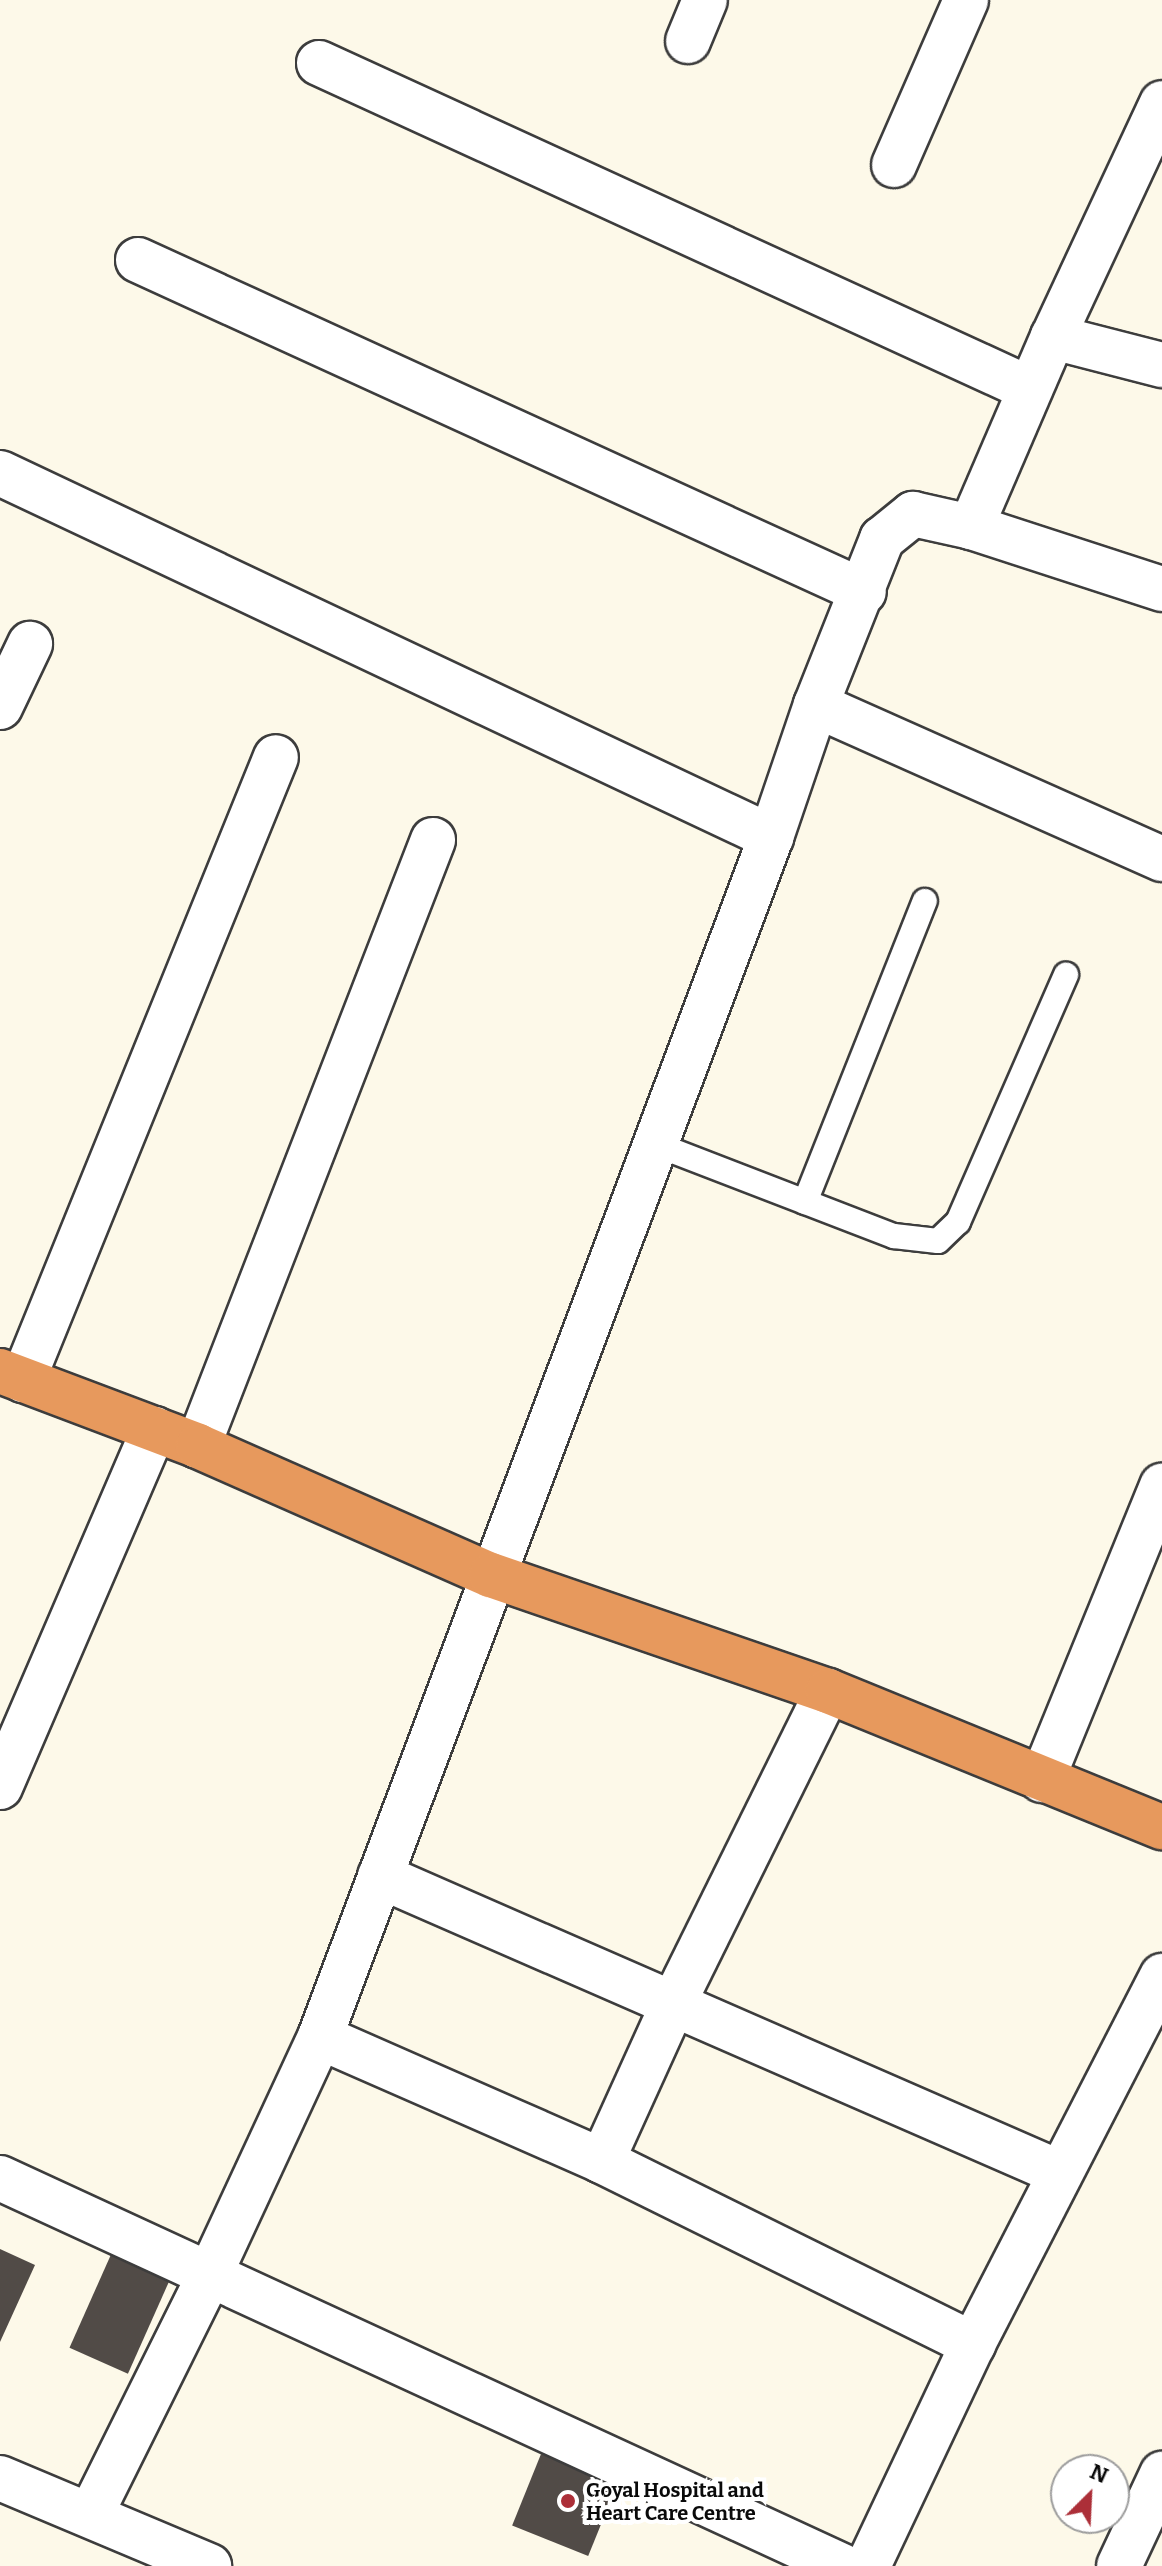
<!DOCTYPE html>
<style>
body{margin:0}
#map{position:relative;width:1162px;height:2566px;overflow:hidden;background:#fdf9e9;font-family:Bitter,serif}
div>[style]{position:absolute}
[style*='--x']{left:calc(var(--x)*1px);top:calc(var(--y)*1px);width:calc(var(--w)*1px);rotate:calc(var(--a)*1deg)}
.building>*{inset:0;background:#514b47;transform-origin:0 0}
.roads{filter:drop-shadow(2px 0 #3d3d3d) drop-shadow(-2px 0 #3d3d3d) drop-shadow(0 2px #3d3d3d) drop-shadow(0 -2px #3d3d3d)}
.lane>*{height:24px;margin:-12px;padding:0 12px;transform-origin:12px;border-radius:12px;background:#fff}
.street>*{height:44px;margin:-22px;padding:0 22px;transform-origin:22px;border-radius:22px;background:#fff}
.highway>*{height:44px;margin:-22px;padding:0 22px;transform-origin:22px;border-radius:22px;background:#e7995d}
.dots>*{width:22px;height:22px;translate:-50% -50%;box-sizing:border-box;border:4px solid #fff;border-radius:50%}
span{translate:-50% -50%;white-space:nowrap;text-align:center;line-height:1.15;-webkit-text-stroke:8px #fff;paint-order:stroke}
.poi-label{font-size:20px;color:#0a0a0a;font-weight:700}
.left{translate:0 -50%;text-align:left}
.north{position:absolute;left:1050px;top:2454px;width:80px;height:80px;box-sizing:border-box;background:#fff;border:2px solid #9d9d9d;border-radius:50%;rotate:24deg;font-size:22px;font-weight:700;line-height:32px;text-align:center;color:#0a0a0a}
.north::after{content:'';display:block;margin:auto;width:28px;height:36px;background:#ac2f38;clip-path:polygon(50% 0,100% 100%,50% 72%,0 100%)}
</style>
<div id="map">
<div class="building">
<i style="clip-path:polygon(0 2249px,35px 2265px,0 2342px)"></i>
<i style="left:113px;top:2250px;width:64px;height:107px;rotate:24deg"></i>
<i style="left:541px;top:2454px;width:82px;height:77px;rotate:22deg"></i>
</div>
<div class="roads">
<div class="lane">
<i style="--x:655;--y:1144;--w:256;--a:21.1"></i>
<i style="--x:894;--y:1236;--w:44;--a:6.5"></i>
<i style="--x:938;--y:1241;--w:28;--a:-44"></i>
<i style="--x:958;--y:1222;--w:270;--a:-66.4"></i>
<i style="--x:805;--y:1202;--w:324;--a:-68.3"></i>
</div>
<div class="street">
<i style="--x:688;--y:41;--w:44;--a:-67.5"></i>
<i style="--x:319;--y:63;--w:782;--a:24.63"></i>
<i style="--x:894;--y:165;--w:180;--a:-66.4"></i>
<i style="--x:138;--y:260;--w:798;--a:24.57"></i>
<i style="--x:1053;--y:337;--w:113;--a:14.4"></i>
<i style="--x:0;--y:473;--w:853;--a:25.27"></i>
<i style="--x:971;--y:527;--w:207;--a:-66.7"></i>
<i style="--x:1053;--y:337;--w:258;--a:-65"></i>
<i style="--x:816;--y:705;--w:379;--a:24"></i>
<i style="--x:0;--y:707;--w:70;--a:-64.5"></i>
<i style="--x:23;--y:1380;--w:672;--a:-67.9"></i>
<i style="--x:198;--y:1446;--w:650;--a:-68.8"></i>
<i style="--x:1042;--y:1780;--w:318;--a:-67.8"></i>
<i style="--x:0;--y:1787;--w:390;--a:-66.7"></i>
<i style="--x:380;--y:1876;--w:742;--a:23.59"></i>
<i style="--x:320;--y:2037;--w:308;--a:23.7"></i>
<i style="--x:602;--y:2161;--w:414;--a:26.3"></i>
<i style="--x:602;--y:2161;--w:175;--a:-65.6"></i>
<i style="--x:674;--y:2002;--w:347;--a:-63.7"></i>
<i style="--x:0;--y:2178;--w:927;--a:24.74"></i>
<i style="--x:0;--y:2478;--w:227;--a:22.8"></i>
<i style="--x:91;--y:2514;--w:268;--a:-63.6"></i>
<i style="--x:210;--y:2274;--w:261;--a:-65.1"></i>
<i style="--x:320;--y:2037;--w:1282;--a:-69.4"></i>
<i style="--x:771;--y:837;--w:139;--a:-71.2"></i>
<i style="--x:816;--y:705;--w:179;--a:-68.3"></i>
<i style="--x:882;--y:539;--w:40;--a:-39"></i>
<i style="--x:913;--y:514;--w:59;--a:12.6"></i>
<i style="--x:971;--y:527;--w:201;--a:18"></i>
<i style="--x:868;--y:2566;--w:246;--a:-64.7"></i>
<i style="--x:973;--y:2344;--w:414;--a:-62.8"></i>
<i style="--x:1119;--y:2566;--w:102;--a:-64.9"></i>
</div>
<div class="highway">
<i style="--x:0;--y:1371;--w:212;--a:20.7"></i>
<i style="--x:198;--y:1446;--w:320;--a:23.8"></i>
<i style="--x:491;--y:1575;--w:356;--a:19"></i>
<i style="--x:828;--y:1691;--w:361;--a:22.2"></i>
</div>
</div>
<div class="dots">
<i style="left:568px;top:2501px;background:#ac2f38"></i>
</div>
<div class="poi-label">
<span class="left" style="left:586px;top:2502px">Goyal Hospital and<br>Heart Care Centre</span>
</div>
<div class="north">N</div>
</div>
